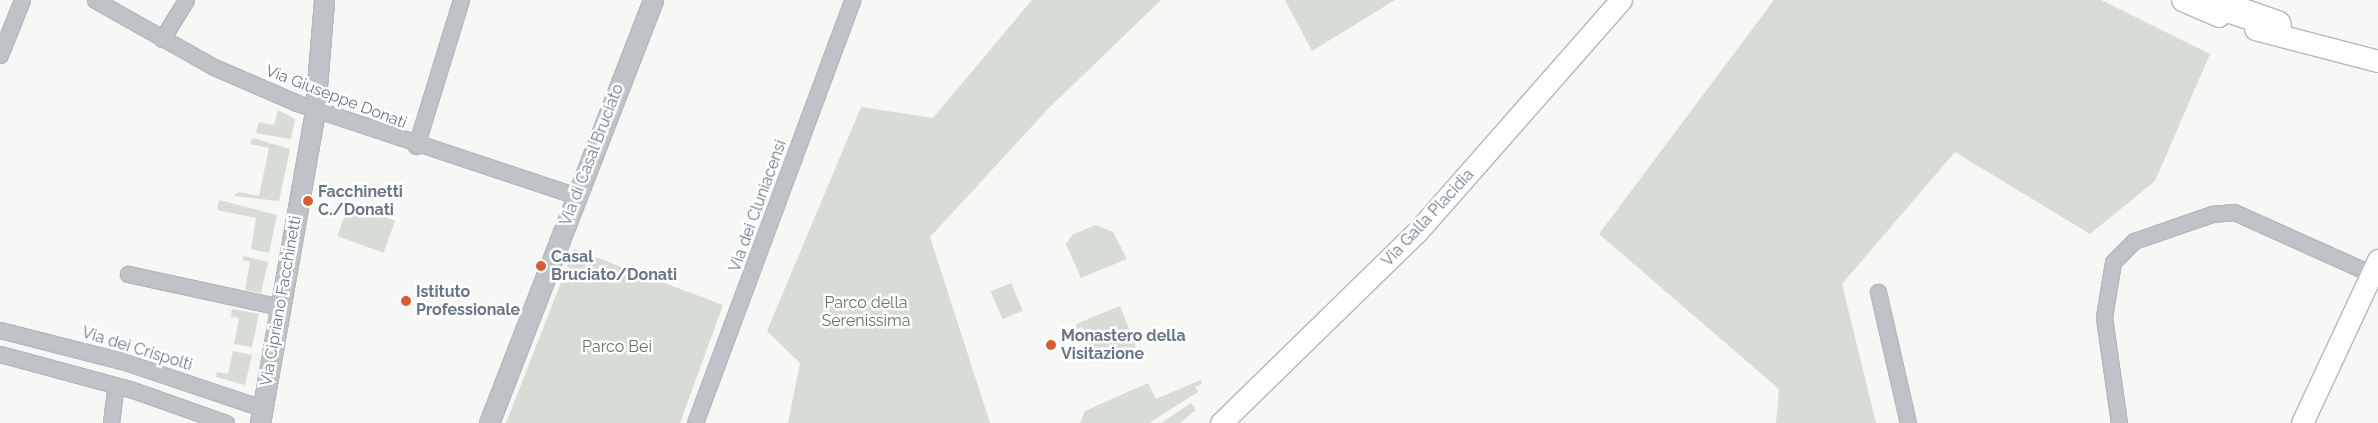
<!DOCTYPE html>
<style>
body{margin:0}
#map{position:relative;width:2378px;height:423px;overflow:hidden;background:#f7f7f5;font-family:Raleway,sans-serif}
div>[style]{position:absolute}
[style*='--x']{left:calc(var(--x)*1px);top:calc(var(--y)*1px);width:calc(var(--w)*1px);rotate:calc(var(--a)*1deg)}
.green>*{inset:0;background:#d7dcd4;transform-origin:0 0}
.roads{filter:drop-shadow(1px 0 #b3b8bd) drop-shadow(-1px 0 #b3b8bd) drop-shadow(0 1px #b3b8bd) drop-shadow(0 -1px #b3b8bd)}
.minor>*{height:15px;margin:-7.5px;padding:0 7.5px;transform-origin:7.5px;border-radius:7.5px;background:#bec3c7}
.tertiary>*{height:19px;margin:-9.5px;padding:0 9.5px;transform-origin:9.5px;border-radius:9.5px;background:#bec3c7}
.secondary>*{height:21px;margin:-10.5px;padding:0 10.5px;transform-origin:10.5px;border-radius:10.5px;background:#fff}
.motorway>*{height:28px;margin:-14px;padding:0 14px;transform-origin:14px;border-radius:14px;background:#fff}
.dots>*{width:14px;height:14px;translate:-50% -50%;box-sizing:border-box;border:2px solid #fff;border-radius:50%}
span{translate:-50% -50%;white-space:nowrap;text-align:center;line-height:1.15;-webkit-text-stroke:5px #fff;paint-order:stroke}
.street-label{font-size:16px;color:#687785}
.poi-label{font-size:16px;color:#687785;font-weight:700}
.left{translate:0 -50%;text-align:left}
.park-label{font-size:16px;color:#667762}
</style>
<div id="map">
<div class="green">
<i style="clip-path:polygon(1032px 0,1161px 0,1049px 108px,930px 237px,990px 423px,788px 423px,800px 363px,767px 331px,861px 107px,933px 118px)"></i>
<i style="clip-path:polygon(1285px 0,1395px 0,1312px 51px)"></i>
<i style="clip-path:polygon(1774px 0,2101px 0,2210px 54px,2155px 181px,2090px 234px,1955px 152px,1842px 284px,1876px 423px,1776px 423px,1779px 389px,1599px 234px)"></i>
<i style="clip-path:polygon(278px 110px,295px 119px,291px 139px,256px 133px,259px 122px,274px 125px)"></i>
<i style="clip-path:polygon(252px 138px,290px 149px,279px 201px,233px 196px,239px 192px,259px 196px,269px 148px,250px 144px)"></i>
<i style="clip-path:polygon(219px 200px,277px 215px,269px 253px,251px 249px,256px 218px,217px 210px)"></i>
<i style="left:349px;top:204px;width:49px;height:34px;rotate:20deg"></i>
<i style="clip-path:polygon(1095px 225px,1113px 232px,1127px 259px,1081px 278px,1066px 244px,1072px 235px)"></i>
<i style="clip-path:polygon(574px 249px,723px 305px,680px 423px,506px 423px)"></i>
<i style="clip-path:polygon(243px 256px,268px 262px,261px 293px,245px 290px,250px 262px,243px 260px)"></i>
<i style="left:1011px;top:283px;width:30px;height:22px;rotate:67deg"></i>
<i style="clip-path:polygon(1120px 306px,1136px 347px,1096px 362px,1082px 327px,1077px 329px,1076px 324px)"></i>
<i style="clip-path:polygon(232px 309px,259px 314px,252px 347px,234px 344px,239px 318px,231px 317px)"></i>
<i style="clip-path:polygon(233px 351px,252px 355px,245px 385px,216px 377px,217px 372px,228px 374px)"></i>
<i style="clip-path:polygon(1201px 380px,1202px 384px,1195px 387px,1198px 392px,1149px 423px,1080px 423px,1085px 411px,1148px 383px,1156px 399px)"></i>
<i style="clip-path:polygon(1191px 403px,1196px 410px,1180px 423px,1161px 423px)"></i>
</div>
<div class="roads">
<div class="minor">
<i style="--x:95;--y:0;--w:137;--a:29.4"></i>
<i style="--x:214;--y:67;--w:90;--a:23.4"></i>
<i style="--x:297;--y:103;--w:295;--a:18.4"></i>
<i style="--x:162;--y:39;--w:46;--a:-58.4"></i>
<i style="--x:0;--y:55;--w:59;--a:-68.2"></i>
<i style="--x:416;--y:146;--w:153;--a:-72.9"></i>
<i style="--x:128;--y:274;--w:156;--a:12.2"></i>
<i style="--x:1878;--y:292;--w:134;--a:77.1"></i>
<i style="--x:0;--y:330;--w:126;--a:14.3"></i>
<i style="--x:122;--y:361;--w:148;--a:18.6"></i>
<i style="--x:0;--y:354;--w:135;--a:15.1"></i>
<i style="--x:130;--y:389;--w:102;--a:19.5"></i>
<i style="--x:111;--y:423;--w:38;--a:-83"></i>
<i style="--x:695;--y:423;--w:451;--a:-69.6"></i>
<i style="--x:2119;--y:423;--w:107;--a:-98.1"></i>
<i style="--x:2104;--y:317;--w:56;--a:-80.7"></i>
<i style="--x:2113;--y:262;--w:30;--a:-45"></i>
<i style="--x:2134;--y:241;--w:83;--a:-19.1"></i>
<i style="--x:2212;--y:214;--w:22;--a:-5"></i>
<i style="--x:2234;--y:212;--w:151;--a:24.2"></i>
</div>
<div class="tertiary">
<i style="--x:260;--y:423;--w:318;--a:-80"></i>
<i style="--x:315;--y:110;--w:110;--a:-85.3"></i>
<i style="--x:489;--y:423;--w:454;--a:-68.8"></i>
</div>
<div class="secondary">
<i style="--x:2182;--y:0;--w:40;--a:23.4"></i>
<i style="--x:2255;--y:29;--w:127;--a:14.6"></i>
<i style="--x:1221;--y:423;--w:274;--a:-44.3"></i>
<i style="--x:1417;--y:232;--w:309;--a:-48.7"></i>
<i style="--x:2302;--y:423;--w:180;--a:-65"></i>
</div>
<div class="motorway">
<i style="--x:2205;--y:0;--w:76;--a:19.1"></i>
</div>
</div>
<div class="dots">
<i style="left:308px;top:201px;background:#dc5c30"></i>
<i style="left:541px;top:266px;background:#dc5c30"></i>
<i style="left:406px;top:301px;background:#dc5c30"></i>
<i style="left:1051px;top:345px;background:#dc5c30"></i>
</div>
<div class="street-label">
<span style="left:336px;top:97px;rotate:21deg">Via Giuseppe Donati</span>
<span style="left:592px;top:155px;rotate:-69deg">Via di Casal Bruciato</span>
<span style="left:758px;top:206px;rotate:-70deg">Via dei Cluniacensi</span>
<span style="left:1428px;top:218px;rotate:-47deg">Via Galla Placidia</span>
<span style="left:281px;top:301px;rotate:-80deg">Via Cipriano Facchinetti</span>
<span style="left:137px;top:349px;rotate:17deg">Via dei Crispolti</span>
</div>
<div class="poi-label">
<span class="left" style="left:318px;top:201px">Facchinetti<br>C./Donati</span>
<span class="left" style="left:551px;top:266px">Casal<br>Bruciato/Donati</span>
<span class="left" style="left:416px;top:301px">Istituto<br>Professionale</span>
<span class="left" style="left:1061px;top:345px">Monastero della<br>Visitazione</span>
</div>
<div class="park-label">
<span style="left:866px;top:312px">Parco della<br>Serenissima</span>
<span style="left:617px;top:347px">Parco Bei</span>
</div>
</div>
